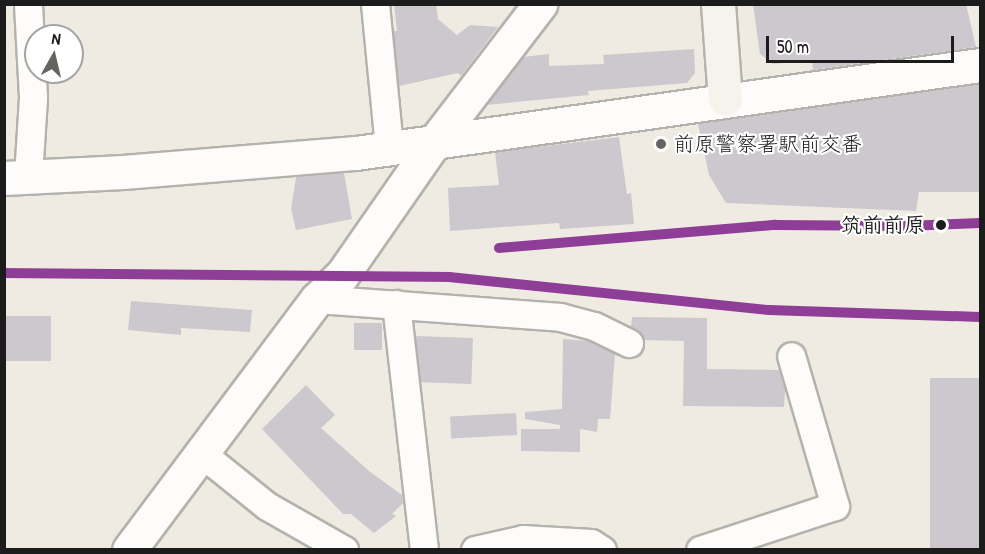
<!DOCTYPE html>
<meta charset="utf-8">
<style>
body{margin:0}
#map{position:relative;width:985px;height:554px;overflow:hidden;background:#efebe2;font-family:"Patrick Hand","Klee One",sans-serif}
div>[style]{position:absolute}
[style*='--x']{left:calc(var(--x)*1px);top:calc(var(--y)*1px);width:calc(var(--w)*1px);rotate:calc(var(--a)*1deg)}
.building>*{inset:0;background:#ccc8cd;transform-origin:0 0}
.roads{filter:drop-shadow(2px 0 #b4b2ac) drop-shadow(-2px 0 #b4b2ac) drop-shadow(0 2px #b4b2ac) drop-shadow(0 -2px #b4b2ac)}
.minor>*{height:27px;margin:-13.5px;padding:0 13.5px;transform-origin:13.5px;border-radius:13.5px;background:#fdfcfb}
.tertiary>*{height:33px;margin:-16.5px;padding:0 16.5px;transform-origin:16.5px;border-radius:16.5px;background:#fdfcfb}
.secondary>*{height:33px;margin:-16.5px;padding:0 16.5px;transform-origin:16.5px;border-radius:16.5px;background:#f6f3ed}
.rail-1>*{height:10px;margin:-5px;padding:0 5px;transform-origin:5px;border-radius:5px;background:#8f3e97}
.dots>*{width:16px;height:16px;translate:-50% -50%;box-sizing:border-box;border:3px solid #fff;border-radius:50%}
span{translate:-50% -50%;white-space:nowrap;text-align:center;line-height:1.15;-webkit-text-stroke:4.5px #fff;paint-order:stroke}
.poi-label{font-size:21px;color:#1c1c1c}
.left{translate:0 -50%;text-align:left}
.stop-label{font-size:21px;color:#1c1c1c;font-weight:700}
.right{translate:-100% -50%;text-align:right}
.frame{position:absolute;inset:0;border:6px solid #1c1c1c;pointer-events:none}
.north{position:absolute;left:24px;top:24px;width:60px;height:60px;box-sizing:border-box;background:#fff;border:2px solid #a4a4a4;border-radius:50%;rotate:8deg;font-size:16px;font-weight:700;line-height:24px;text-align:center;color:#1c1c1c}
.north::after{content:'';display:block;margin:auto;width:21px;height:27px;background:#666461;clip-path:polygon(50% 0,100% 100%,50% 72%,0 100%)}
.scale{position:absolute;left:766px;top:36px;width:188px;height:27px;box-sizing:border-box;border:3px solid #1c1c1c;border-top:0;padding-left:8px;font-size:18px;line-height:21px;white-space:nowrap;color:#1c1c1c;-webkit-text-stroke:4px #fff;paint-order:stroke}
</style>
<div id="map">
<div class="building">
<i style="clip-path:polygon(394px 4px,436px 4px,438px 19px,457px 35px,470px 25px,498px 27px,461px 76px,458px 73px,399px 86px,393px 31px,397px 31px)"></i>
<i style="clip-path:polygon(753px 4px,966px 4px,976px 47px,813px 70px,812px 60px,773px 64px,760px 54px)"></i>
<i style="clip-path:polygon(694px 49px,695px 73px,687px 83px,588px 91px,589px 95px,486px 105px,523px 57px,549px 54px,549px 66px,604px 64px,603px 55px)"></i>
<i style="clip-path:polygon(981px 84px,981px 192px,919px 192px,916px 211px,726px 203px,709px 175px,698px 124px)"></i>
<i style="clip-path:polygon(619px 137px,627px 194px,631px 193px,634px 224px,560px 229px,559px 223px,450px 231px,448px 188px,499px 185px,495px 152px)"></i>
<i style="clip-path:polygon(344px 173px,352px 219px,296px 230px,291px 209px,296px 177px)"></i>
<i style="clip-path:polygon(131px 301px,252px 310px,250px 332px,181px 328px,181px 335px,128px 330px)"></i>
<i style="left:4px;top:316px;width:47px;height:45px"></i>
<i style="clip-path:polygon(632px 317px,707px 318px,707px 369px,779px 370px,785px 390px,784px 407px,683px 406px,684px 341px,644px 340px,642px 334px,631px 327px)"></i>
<i style="left:354px;top:323px;width:28px;height:27px"></i>
<i style="left:416px;top:336px;width:57px;height:46px;rotate:2deg"></i>
<i style="clip-path:polygon(563px 339px,588px 341px,615px 354px,610px 419px,598px 419px,597px 432px,580px 429px,580px 452px,521px 451px,521px 429px,560px 429px,560px 425px,525px 419px,525px 412px,562px 409px)"></i>
<i style="left:930px;top:378px;width:51px;height:171px"></i>
<i style="clip-path:polygon(306px 385px,335px 415px,321px 428px,369px 471px,402px 495px,403px 503px,392px 514px,396px 516px,374px 533px,351px 514px,343px 514px,262px 429px)"></i>
<i style="left:516px;top:413px;width:22px;height:66px;rotate:87deg"></i>
</div>
<div class="roads">
<div class="minor">
<i style="--x:375;--y:4;--w:145;--a:84.4"></i>
<i style="--x:28;--y:177;--w:80;--a:-86.4"></i>
<i style="--x:33;--y:97;--w:93;--a:-93.1"></i>
<i style="--x:317;--y:299;--w:244;--a:4.2"></i>
<i style="--x:560;--y:317;--w:35;--a:15"></i>
<i style="--x:594;--y:326;--w:39;--a:26"></i>
<i style="--x:396;--y:304;--w:248;--a:83.5"></i>
<i style="--x:201;--y:453;--w:85;--a:38.8"></i>
<i style="--x:267;--y:506;--w:89;--a:29.7"></i>
<i style="--x:475;--y:550;--w:49;--a:-12.9"></i>
<i style="--x:523;--y:539;--w:68;--a:3.4"></i>
<i style="--x:591;--y:543;--w:13;--a:32"></i>
<i style="--x:700;--y:550;--w:142;--a:-18.1"></i>
<i style="--x:835;--y:506;--w:156;--a:-106.3"></i>
</div>
<div class="tertiary">
<i style="--x:4;--y:178;--w:119;--a:-2.9"></i>
<i style="--x:123;--y:172;--w:234;--a:-4.7"></i>
<i style="--x:356;--y:153;--w:630;--a:-8.03"></i>
<i style="--x:129;--y:550;--w:314;--a:-53.2"></i>
<i style="--x:317;--y:299;--w:35;--a:-44"></i>
<i style="--x:342;--y:275;--w:163;--a:-55.2"></i>
<i style="--x:435;--y:141;--w:173;--a:-52.5"></i>
</div>
<div class="secondary">
<i style="--x:718;--y:4;--w:95;--a:85.8"></i>
</div>
</div>
<div class="rail-1">
<i style="--x:499;--y:248;--w:277;--a:-4.8"></i>
<i style="--x:775;--y:225;--w:131;--a:0.4"></i>
<i style="--x:906;--y:226;--w:74;--a:-2.3"></i>
<i style="--x:4;--y:273;--w:445;--a:0.5"></i>
<i style="--x:449;--y:277;--w:322;--a:5.9"></i>
<i style="--x:769;--y:310;--w:211;--a:1.9"></i>
</div>
<div class="dots">
<i style="left:661px;top:144px;background:#666461"></i>
<i style="left:941px;top:225px;background:#1c1c1c"></i>
</div>
<div class="poi-label">
<span class="left" style="left:673px;top:144px">前原警察署駅前交番</span>
</div>
<div class="stop-label">
<span class="right" style="left:925px;top:225px">筑前前原</span>
</div>
<div class="frame"></div>
<div class="north">N</div>
<div class="scale">50 m</div>
</div>
